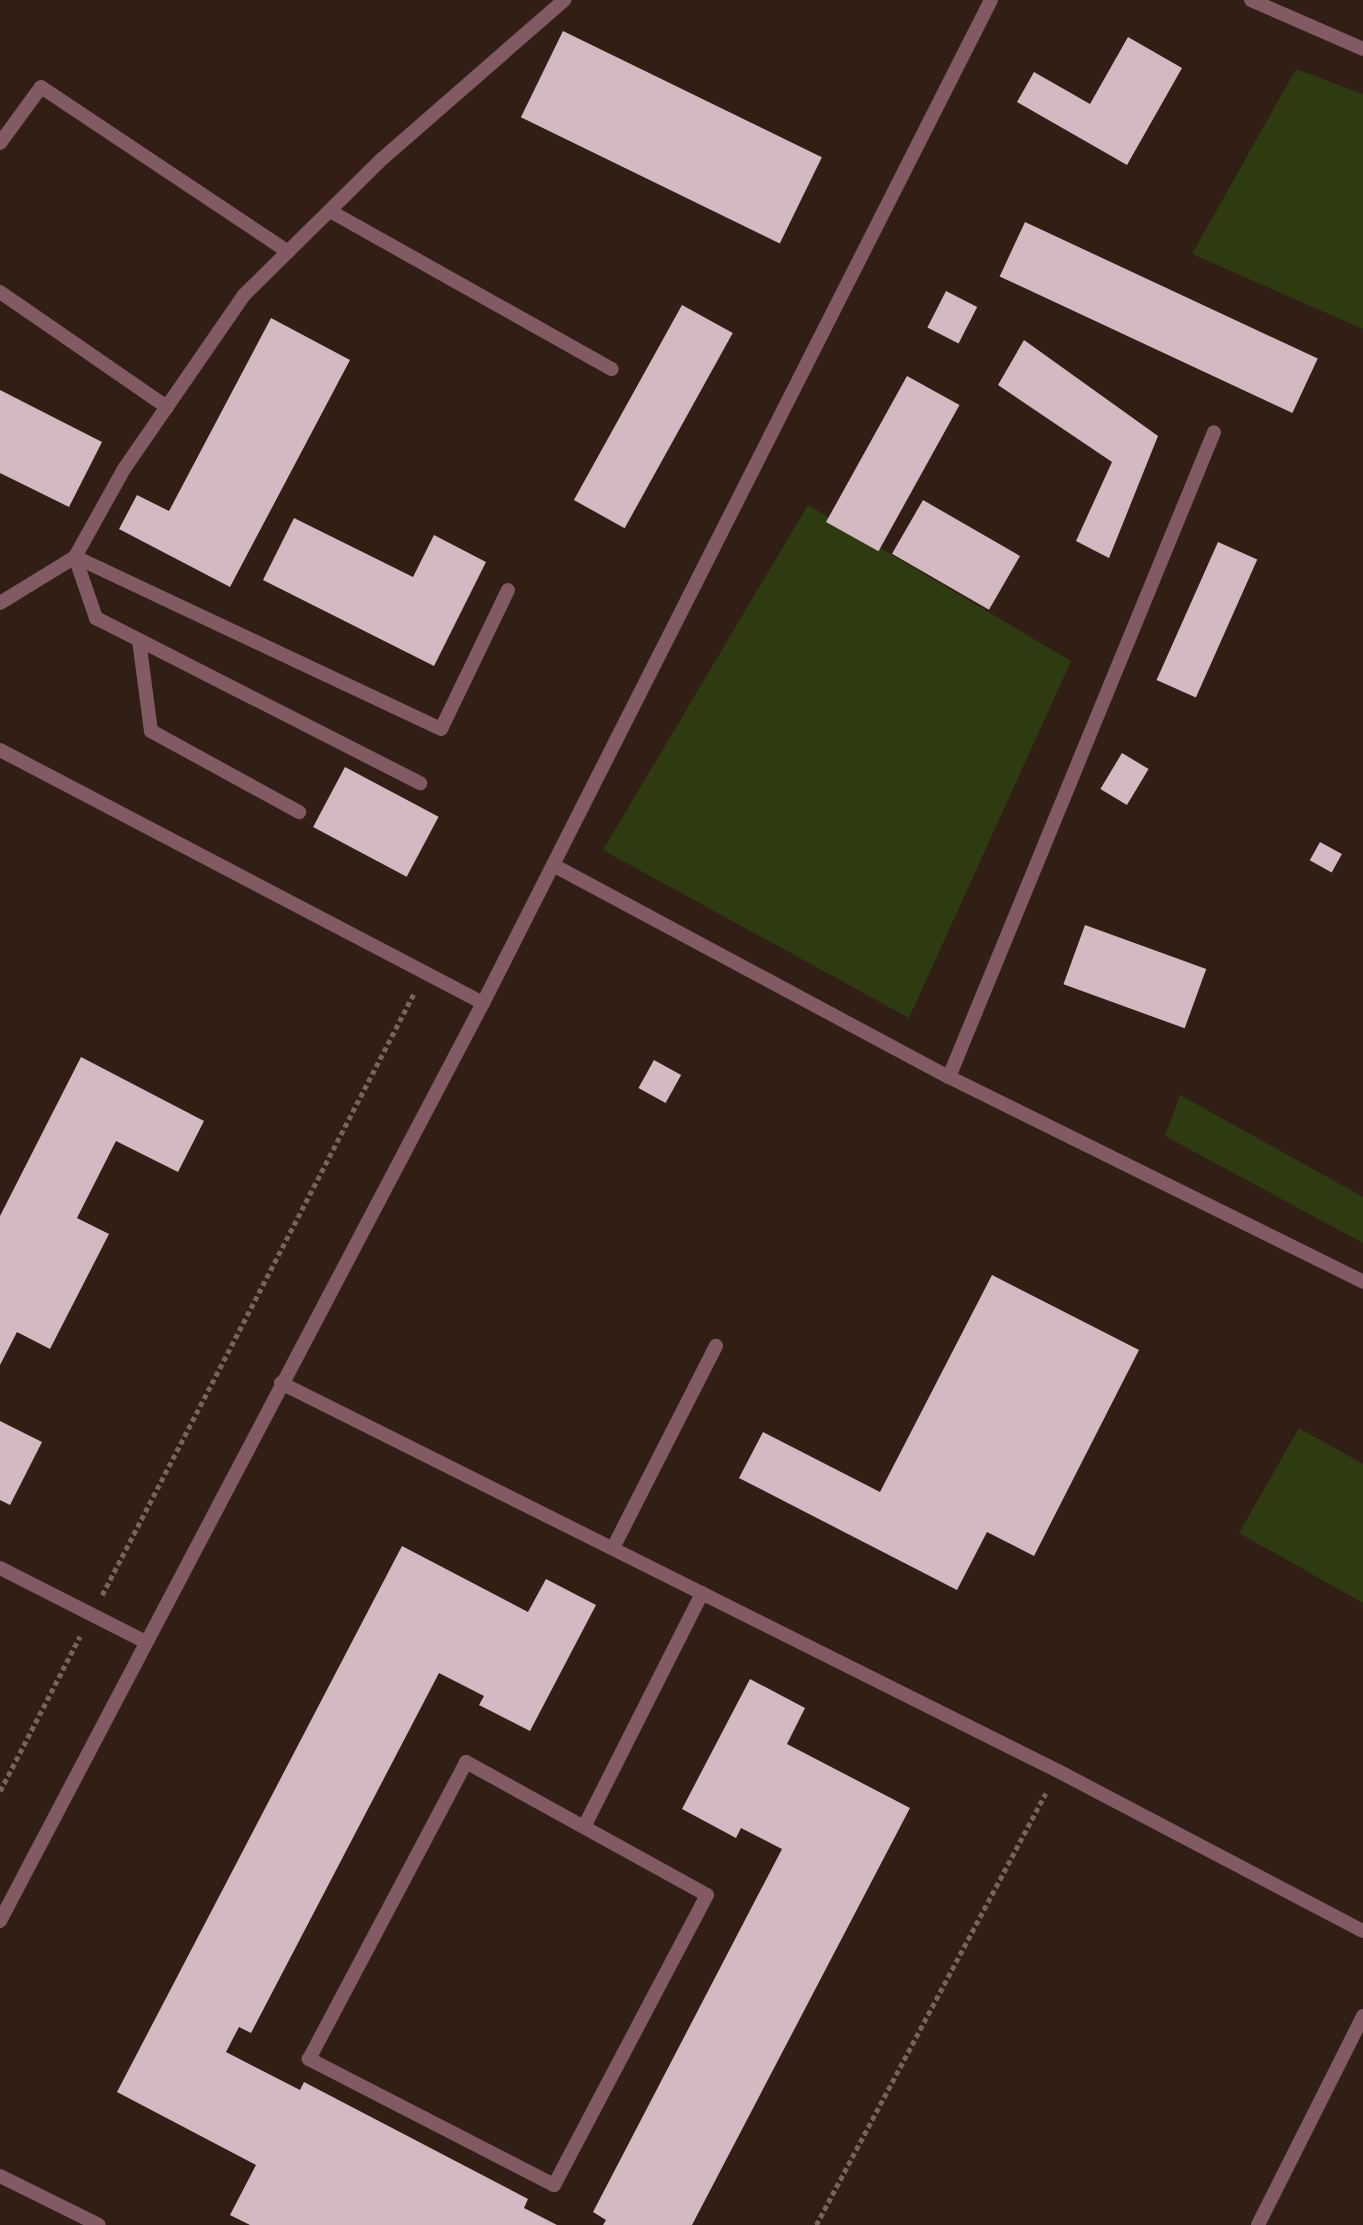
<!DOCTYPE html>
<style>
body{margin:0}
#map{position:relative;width:1363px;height:2225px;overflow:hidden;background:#311e15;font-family:"Fira Sans Condensed",sans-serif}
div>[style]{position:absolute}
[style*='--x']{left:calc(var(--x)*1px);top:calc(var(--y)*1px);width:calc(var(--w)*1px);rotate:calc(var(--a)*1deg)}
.green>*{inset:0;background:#2e3b10}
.building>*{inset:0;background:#d5b9c2;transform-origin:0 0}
.path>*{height:4.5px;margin-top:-2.25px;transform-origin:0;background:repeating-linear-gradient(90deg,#75645c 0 5px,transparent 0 8.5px)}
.lane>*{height:14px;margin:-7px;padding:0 7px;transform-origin:7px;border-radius:7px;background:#815a64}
span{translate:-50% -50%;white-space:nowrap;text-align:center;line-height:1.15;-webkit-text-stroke:7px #130a07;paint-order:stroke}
</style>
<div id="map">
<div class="green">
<i style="clip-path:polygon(1296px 69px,1363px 94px,1363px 329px,1192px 254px)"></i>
<i style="clip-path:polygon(808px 505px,1071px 661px,909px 1018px,603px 850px)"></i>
<i style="clip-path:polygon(1180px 1095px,1363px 1197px,1363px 1243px,1165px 1136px)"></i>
<i style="clip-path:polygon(1299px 1428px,1363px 1464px,1363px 1603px,1239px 1533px)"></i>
</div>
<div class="building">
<i style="left:563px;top:31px;width:288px;height:96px;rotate:26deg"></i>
<i style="clip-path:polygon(1128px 37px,1182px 68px,1127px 165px,1017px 102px,1034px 72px,1090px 104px)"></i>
<i style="left:1025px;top:222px;width:323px;height:60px;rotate:25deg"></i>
<i style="left:946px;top:291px;width:35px;height:41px;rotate:27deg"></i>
<i style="left:682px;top:305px;width:58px;height:223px;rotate:29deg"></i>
<i style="clip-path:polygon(271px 318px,350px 360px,230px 587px,119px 529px,137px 495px,169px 511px)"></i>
<i style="clip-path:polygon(1024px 340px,1158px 436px,1109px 558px,1076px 541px,1112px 462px,998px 385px)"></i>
<i style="left:907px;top:376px;width:60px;height:167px;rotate:29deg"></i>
<i style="clip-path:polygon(0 390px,102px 442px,69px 507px,0 473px)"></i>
<i style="left:923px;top:500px;width:112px;height:62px;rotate:30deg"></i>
<i style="clip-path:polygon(294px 518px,413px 577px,434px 535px,486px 562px,434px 666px,263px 580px)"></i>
<i style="left:1218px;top:542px;width:43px;height:151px;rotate:24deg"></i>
<i style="left:1122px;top:753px;width:31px;height:42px;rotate:31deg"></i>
<i style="left:345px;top:767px;width:106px;height:68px;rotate:28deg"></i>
<i style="left:1320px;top:842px;width:25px;height:21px;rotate:29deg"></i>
<i style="left:1085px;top:925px;width:129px;height:63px;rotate:20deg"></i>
<i style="clip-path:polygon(81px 1057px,204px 1121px,178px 1172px,116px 1141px,77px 1218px,109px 1234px,50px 1349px,17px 1332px,0 1365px,0 1216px)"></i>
<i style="left:654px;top:1060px;width:31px;height:32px;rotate:29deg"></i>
<i style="clip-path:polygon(992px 1275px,1139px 1350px,1034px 1556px,987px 1532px,957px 1590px,739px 1478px,763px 1432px,880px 1492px)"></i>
<i style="clip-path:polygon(0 1421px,42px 1442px,10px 1505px,0 1500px)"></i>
<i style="clip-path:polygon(402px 1546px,528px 1612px,546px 1579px,596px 1605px,530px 1731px,479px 1705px,484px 1696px,439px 1673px,251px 2033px,239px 2027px,226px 2052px,300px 2090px,304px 2082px,528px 2199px,524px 2208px,557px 2225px,250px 2225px,230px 2215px,256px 2165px,117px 2092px)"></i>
<i style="clip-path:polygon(750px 1679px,805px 1708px,787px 1744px,910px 1808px,692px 2225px,603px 2225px,606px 2220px,593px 2212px,782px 1849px,741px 1828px,736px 1838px,682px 1809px)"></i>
</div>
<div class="path">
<i style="--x:102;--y:1595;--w:678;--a:-62.6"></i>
<i style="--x:0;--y:1791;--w:174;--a:-62.7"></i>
<i style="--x:816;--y:2225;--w:489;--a:-62"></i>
</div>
<div class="lane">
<i style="--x:1251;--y:0;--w:122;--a:23.6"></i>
<i style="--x:0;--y:143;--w:69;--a:-53.8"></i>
<i style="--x:41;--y:87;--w:297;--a:33.7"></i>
<i style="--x:330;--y:211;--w:323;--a:29.3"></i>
<i style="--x:0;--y:292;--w:203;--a:34.6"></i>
<i style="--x:508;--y:590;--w:154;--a:115.7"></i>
<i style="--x:441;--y:729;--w:404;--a:-154.8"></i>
<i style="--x:75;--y:557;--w:101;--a:-60.9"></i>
<i style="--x:124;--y:469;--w:211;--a:-55.4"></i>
<i style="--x:244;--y:295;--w:194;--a:-44.6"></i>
<i style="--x:382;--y:159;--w:242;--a:-41.1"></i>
<i style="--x:0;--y:603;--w:88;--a:-31.5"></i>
<i style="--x:75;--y:557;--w:65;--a:71"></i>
<i style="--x:96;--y:618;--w:364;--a:27"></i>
<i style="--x:139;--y:640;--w:92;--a:82.5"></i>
<i style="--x:151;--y:731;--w:169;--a:28.7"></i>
<i style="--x:0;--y:750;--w:545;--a:27.65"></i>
<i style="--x:553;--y:865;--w:449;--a:28.2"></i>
<i style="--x:949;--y:1077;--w:462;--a:26.3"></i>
<i style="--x:949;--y:1077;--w:697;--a:-67.66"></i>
<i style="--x:281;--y:1383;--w:868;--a:26.54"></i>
<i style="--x:1058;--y:1771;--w:344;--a:27.7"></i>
<i style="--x:613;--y:1548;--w:227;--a:-63"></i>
<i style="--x:0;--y:1568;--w:164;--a:26.9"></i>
<i style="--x:466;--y:1762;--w:275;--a:28.9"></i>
<i style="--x:707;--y:1895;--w:328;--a:117.8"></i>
<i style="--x:554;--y:2185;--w:276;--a:-152.8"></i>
<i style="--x:309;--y:2059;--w:336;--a:-62.1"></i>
<i style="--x:585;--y:1825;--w:260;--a:-63.2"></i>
<i style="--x:0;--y:1921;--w:1037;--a:-62.25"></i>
<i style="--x:483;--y:1003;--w:1124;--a:-63.14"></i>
<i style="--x:0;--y:2176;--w:110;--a:26.3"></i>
<i style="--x:1258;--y:2225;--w:234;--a:-63.3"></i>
</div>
</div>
